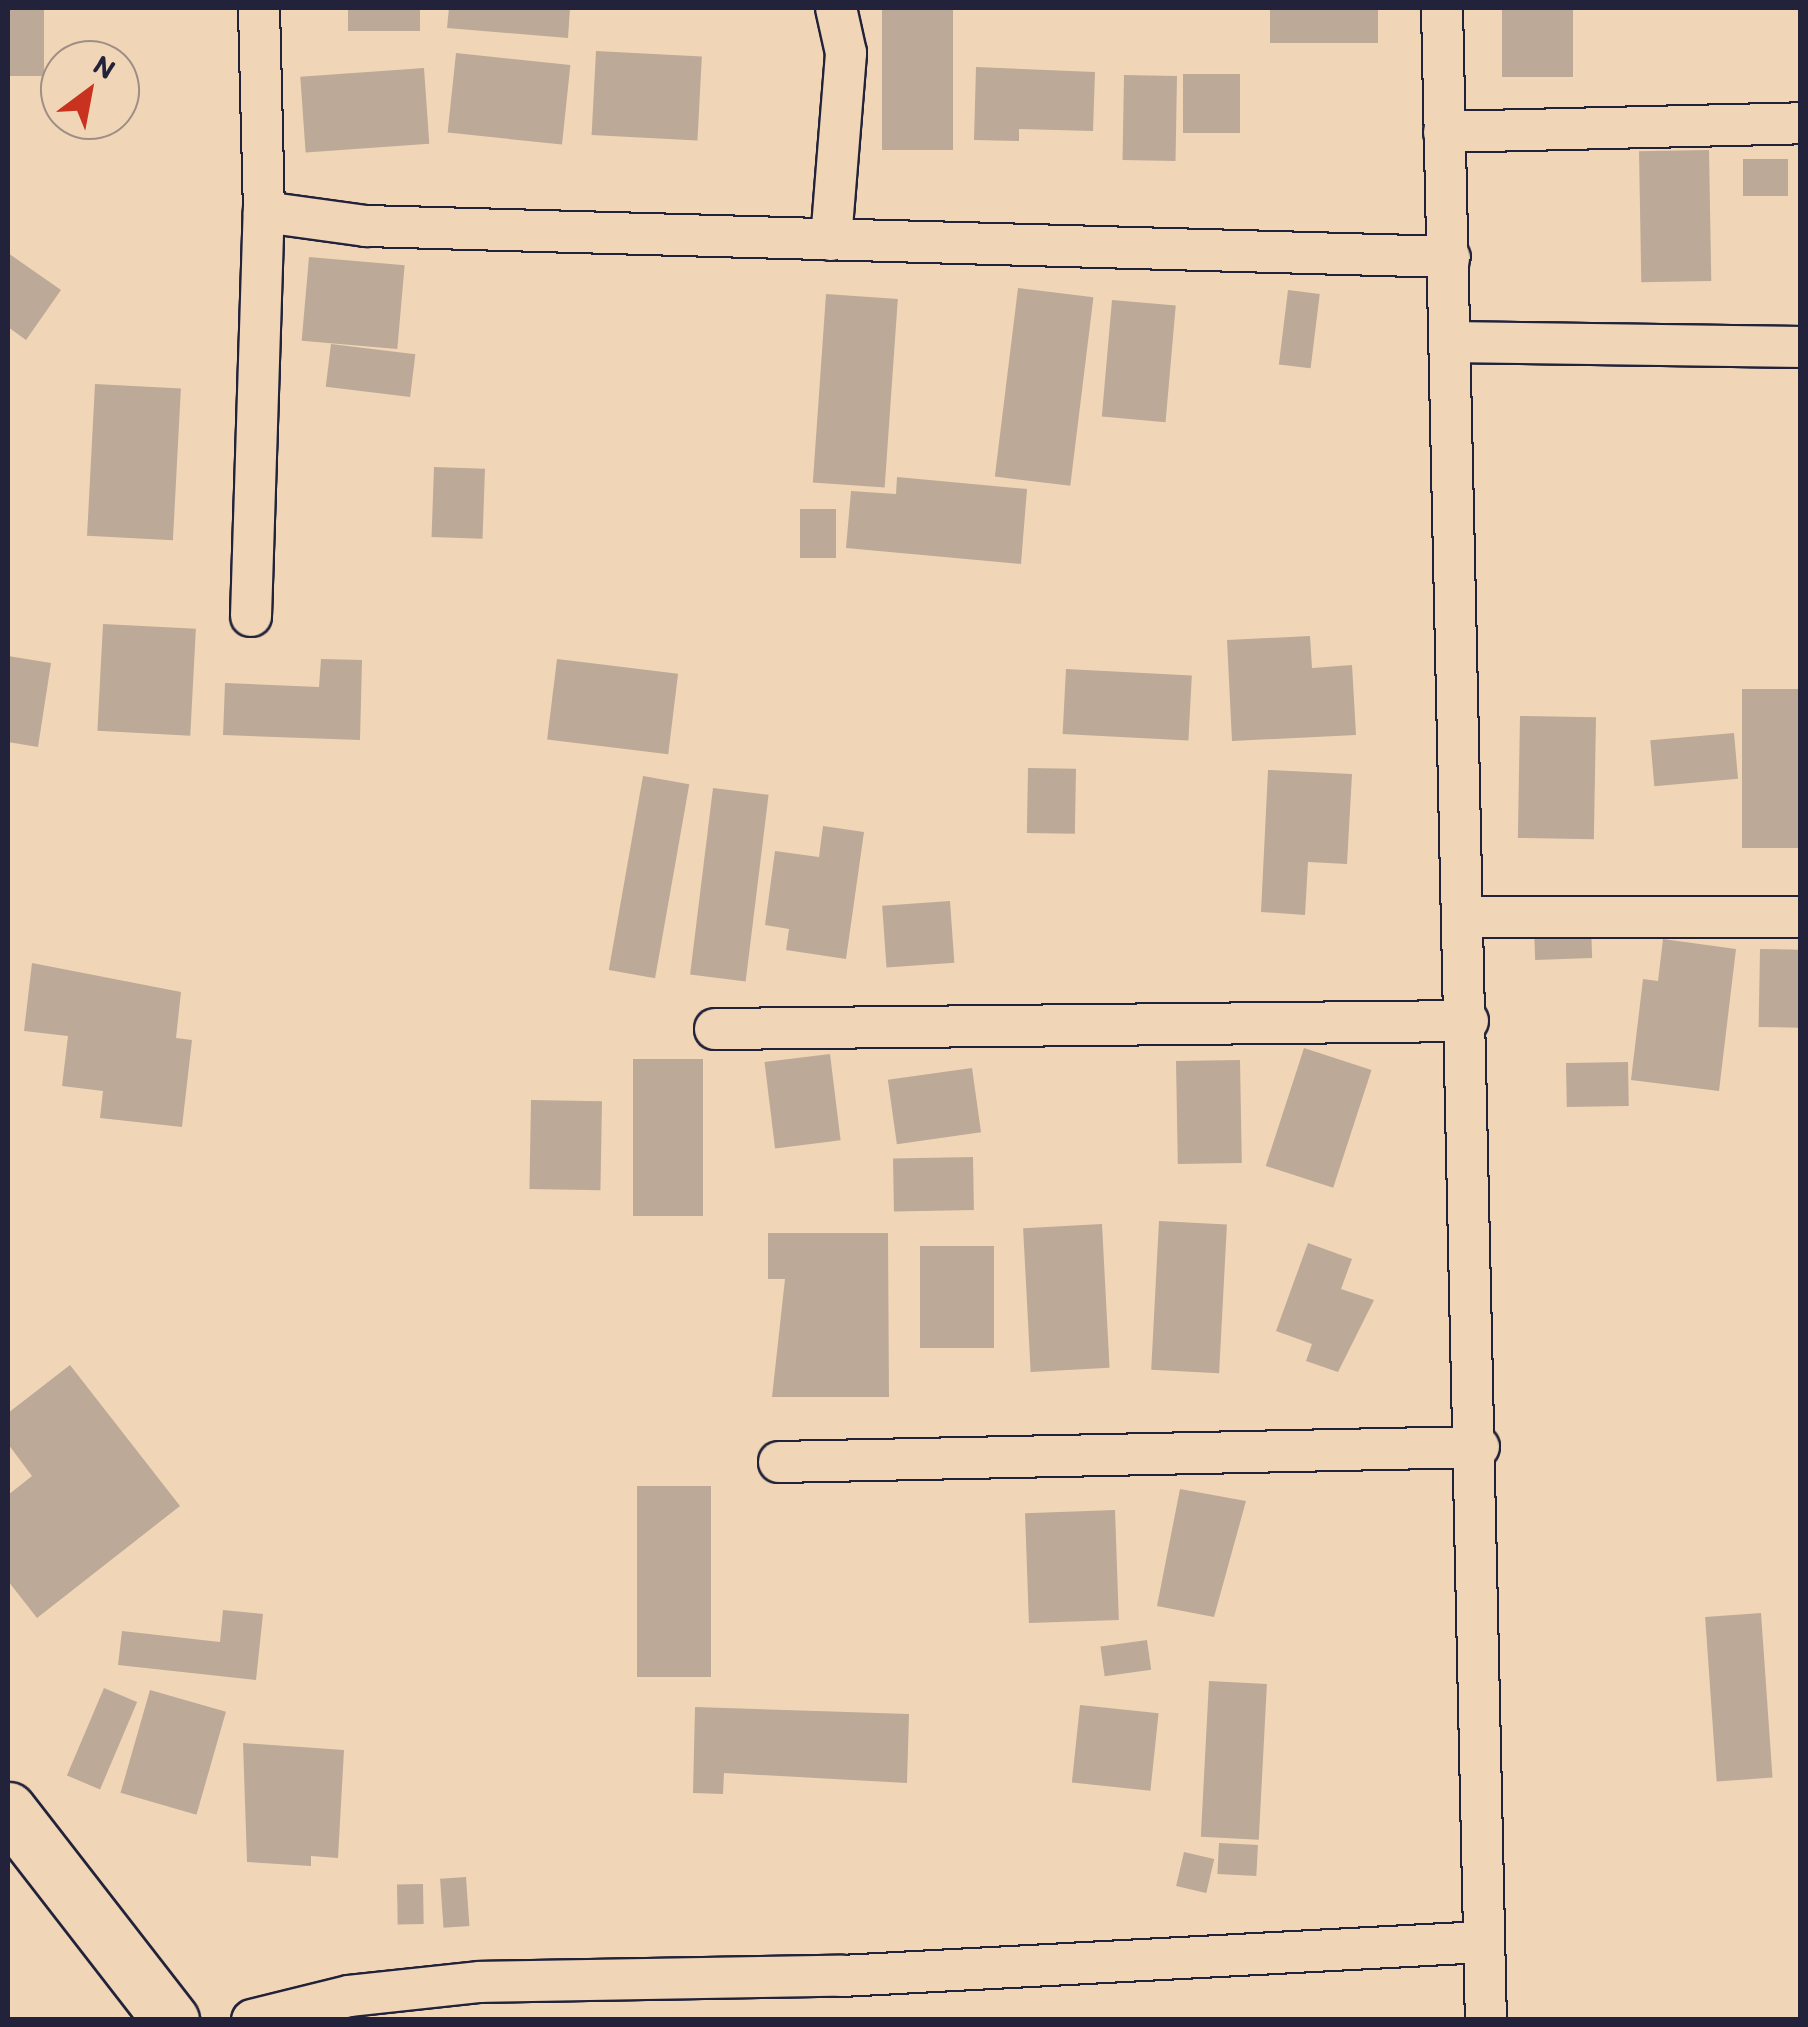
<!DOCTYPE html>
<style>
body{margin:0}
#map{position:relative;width:1808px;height:2027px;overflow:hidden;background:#f0d6b7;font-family:Itim,sans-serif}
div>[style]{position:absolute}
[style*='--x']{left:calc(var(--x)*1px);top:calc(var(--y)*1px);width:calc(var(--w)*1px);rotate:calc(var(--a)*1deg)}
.building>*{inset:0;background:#bda998;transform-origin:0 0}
.roads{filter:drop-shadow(2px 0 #22223b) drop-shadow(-2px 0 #22223b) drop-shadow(0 2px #22223b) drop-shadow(0 -2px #22223b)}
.street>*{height:40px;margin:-20px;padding:0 20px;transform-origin:20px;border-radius:20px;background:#f0d6b7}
.secondary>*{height:55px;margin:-27.5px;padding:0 27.5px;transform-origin:27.5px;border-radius:27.5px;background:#f0d6b7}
span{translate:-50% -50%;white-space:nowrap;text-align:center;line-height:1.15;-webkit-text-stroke:10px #f0d6b7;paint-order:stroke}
.frame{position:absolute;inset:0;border:10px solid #22223b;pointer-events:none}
.north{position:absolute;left:40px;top:40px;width:100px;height:100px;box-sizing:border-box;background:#f0d6b7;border:2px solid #9e8e85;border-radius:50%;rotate:32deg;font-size:28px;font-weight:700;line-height:40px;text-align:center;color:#22223b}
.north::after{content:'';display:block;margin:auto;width:35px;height:45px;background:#c8321e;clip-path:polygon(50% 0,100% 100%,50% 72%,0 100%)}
</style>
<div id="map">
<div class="building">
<i style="left:8px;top:8px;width:36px;height:68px"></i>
<i style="left:348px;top:8px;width:72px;height:23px"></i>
<i style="clip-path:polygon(449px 8px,570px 8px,568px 38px,447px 28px)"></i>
<i style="left:882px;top:8px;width:71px;height:142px"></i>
<i style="left:1270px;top:8px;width:108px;height:35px"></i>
<i style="left:1502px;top:8px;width:71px;height:69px"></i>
<i style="left:596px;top:51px;width:106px;height:84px;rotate:3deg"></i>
<i style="left:456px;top:53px;width:115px;height:80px;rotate:6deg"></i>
<i style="clip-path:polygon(976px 67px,1095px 72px,1093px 131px,1019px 129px,1019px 141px,974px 140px)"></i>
<i style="left:424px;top:68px;width:76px;height:124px;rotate:86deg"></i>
<i style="left:1240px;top:74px;width:59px;height:57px;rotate:90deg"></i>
<i style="left:1124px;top:75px;width:53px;height:85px;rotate:1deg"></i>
<i style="left:1709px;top:150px;width:131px;height:70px;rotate:89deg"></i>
<i style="left:1743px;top:159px;width:45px;height:37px"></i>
<i style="clip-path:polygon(8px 239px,8px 253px,61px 290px,26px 340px,8px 327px)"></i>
<i style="left:309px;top:257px;width:96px;height:84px;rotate:5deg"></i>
<i style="left:1018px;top:288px;width:76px;height:190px;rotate:7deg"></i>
<i style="left:1288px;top:290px;width:32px;height:75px;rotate:7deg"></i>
<i style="left:826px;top:294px;width:72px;height:189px;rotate:4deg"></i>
<i style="left:1112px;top:300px;width:64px;height:117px;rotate:5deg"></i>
<i style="left:331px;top:344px;width:85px;height:43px;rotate:7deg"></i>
<i style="left:95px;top:384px;width:86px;height:152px;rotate:3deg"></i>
<i style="left:434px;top:467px;width:51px;height:70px;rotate:2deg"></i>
<i style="clip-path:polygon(897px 477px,1027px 489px,1021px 564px,846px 548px,851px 491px,896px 494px)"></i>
<i style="left:800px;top:509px;width:36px;height:49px"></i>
<i style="left:103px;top:624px;width:93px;height:107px;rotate:3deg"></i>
<i style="clip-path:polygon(1310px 636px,1312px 668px,1352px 665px,1356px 735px,1232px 741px,1227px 640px)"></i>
<i style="clip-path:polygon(8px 656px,51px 663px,38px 747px,8px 742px)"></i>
<i style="clip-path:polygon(321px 659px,362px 660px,360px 740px,223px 735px,225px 683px,319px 687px)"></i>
<i style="left:557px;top:659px;width:122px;height:81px;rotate:7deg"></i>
<i style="left:1066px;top:669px;width:126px;height:65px;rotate:3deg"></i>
<i style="left:1742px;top:689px;width:58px;height:159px"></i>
<i style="left:1520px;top:716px;width:76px;height:122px;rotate:1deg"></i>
<i style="left:1734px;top:733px;width:46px;height:84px;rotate:85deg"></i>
<i style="left:1028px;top:768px;width:48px;height:65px;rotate:1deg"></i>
<i style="clip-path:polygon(1268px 770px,1352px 774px,1347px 864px,1308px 862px,1305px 915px,1261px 912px)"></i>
<i style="left:643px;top:776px;width:47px;height:197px;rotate:10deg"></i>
<i style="left:713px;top:788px;width:56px;height:188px;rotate:7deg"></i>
<i style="clip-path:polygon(823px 826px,864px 832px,846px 959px,786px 950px,789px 929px,765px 925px,775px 851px,819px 857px)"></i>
<i style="left:950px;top:901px;width:62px;height:68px;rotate:86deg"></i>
<i style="left:1591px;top:925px;width:33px;height:57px;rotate:88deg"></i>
<i style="clip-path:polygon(1663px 939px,1736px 949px,1719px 1091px,1631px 1080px,1643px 979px,1658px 981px)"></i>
<i style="left:1760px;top:949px;width:40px;height:78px;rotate:1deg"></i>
<i style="clip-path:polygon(32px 963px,181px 992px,176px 1038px,192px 1040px,182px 1127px,100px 1118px,103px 1091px,62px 1086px,68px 1036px,24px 1031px)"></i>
<i style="left:1304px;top:1048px;width:71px;height:124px;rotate:18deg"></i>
<i style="left:830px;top:1054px;width:87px;height:66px;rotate:83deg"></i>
<i style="left:633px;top:1059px;width:70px;height:157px"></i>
<i style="left:1240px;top:1060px;width:103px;height:64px;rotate:89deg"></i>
<i style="left:1628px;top:1062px;width:44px;height:62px;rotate:89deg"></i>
<i style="left:972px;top:1068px;width:65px;height:85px;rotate:82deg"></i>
<i style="left:531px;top:1100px;width:71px;height:89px;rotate:1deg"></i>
<i style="left:973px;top:1157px;width:53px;height:80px;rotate:89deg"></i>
<i style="left:1159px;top:1221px;width:68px;height:149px;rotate:3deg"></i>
<i style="left:1102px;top:1224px;width:144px;height:79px;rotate:87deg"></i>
<i style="clip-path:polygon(768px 1233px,888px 1233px,889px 1397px,772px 1397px,785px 1279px,768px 1279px)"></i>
<i style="clip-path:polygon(1308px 1243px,1352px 1259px,1341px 1289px,1374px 1300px,1338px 1372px,1306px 1361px,1312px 1344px,1276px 1331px)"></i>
<i style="left:920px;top:1246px;width:74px;height:102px"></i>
<i style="clip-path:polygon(70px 1365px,180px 1506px,37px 1618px,8px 1581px,8px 1495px,32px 1476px,8px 1444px,8px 1413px)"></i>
<i style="left:711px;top:1486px;width:191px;height:74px;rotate:90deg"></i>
<i style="clip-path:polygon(1180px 1489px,1246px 1501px,1214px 1617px,1157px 1606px)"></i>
<i style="left:1115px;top:1510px;width:110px;height:90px;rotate:88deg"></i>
<i style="clip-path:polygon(223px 1610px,263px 1614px,256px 1680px,118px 1665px,122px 1631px,220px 1642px)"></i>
<i style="left:1761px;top:1613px;width:165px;height:56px;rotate:86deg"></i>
<i style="left:1147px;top:1640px;width:30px;height:47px;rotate:82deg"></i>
<i style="left:1209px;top:1681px;width:58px;height:156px;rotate:3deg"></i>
<i style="left:104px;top:1688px;width:36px;height:95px;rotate:23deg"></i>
<i style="left:150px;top:1690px;width:79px;height:107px;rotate:16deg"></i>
<i style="left:1080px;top:1705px;width:79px;height:78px;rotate:6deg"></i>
<i style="clip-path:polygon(695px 1707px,909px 1714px,907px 1783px,724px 1773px,723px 1794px,693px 1793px)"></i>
<i style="clip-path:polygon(243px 1743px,344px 1750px,338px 1858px,311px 1856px,311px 1866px,247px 1862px)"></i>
<i style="left:1219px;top:1843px;width:39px;height:31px;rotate:3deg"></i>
<i style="left:1184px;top:1852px;width:31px;height:35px;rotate:13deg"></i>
<i style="left:466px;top:1877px;width:49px;height:26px;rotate:86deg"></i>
<i style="left:423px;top:1884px;width:40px;height:26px;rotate:89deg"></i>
</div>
<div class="roads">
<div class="street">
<i style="--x:259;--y:8;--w:204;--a:88.6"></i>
<i style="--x:264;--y:212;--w:103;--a:7.8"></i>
<i style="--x:366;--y:226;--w:1084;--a:1.64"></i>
<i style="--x:1442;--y:8;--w:2012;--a:88.75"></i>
<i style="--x:1444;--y:132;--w:356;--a:-1.4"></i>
<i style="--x:831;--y:240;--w:188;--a:-85.4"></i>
<i style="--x:846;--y:53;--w:46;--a:-102.5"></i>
<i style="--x:1452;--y:342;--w:348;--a:0.8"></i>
<i style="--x:251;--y:616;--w:404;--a:-88.2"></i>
<i style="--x:1465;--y:917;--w:335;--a:0"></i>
<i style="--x:715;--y:1029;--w:753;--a:-0.61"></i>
<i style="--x:779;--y:1462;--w:700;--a:-1.23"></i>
<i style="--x:252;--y:2020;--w:100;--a:-13.9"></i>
<i style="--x:349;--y:1996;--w:132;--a:-6.1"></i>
<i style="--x:480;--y:1982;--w:361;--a:-1"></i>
<i style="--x:841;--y:1976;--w:644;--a:-3.03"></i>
</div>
<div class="secondary">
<i style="--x:8;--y:1810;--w:266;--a:52.2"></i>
</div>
</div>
<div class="frame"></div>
<div class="north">N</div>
</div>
